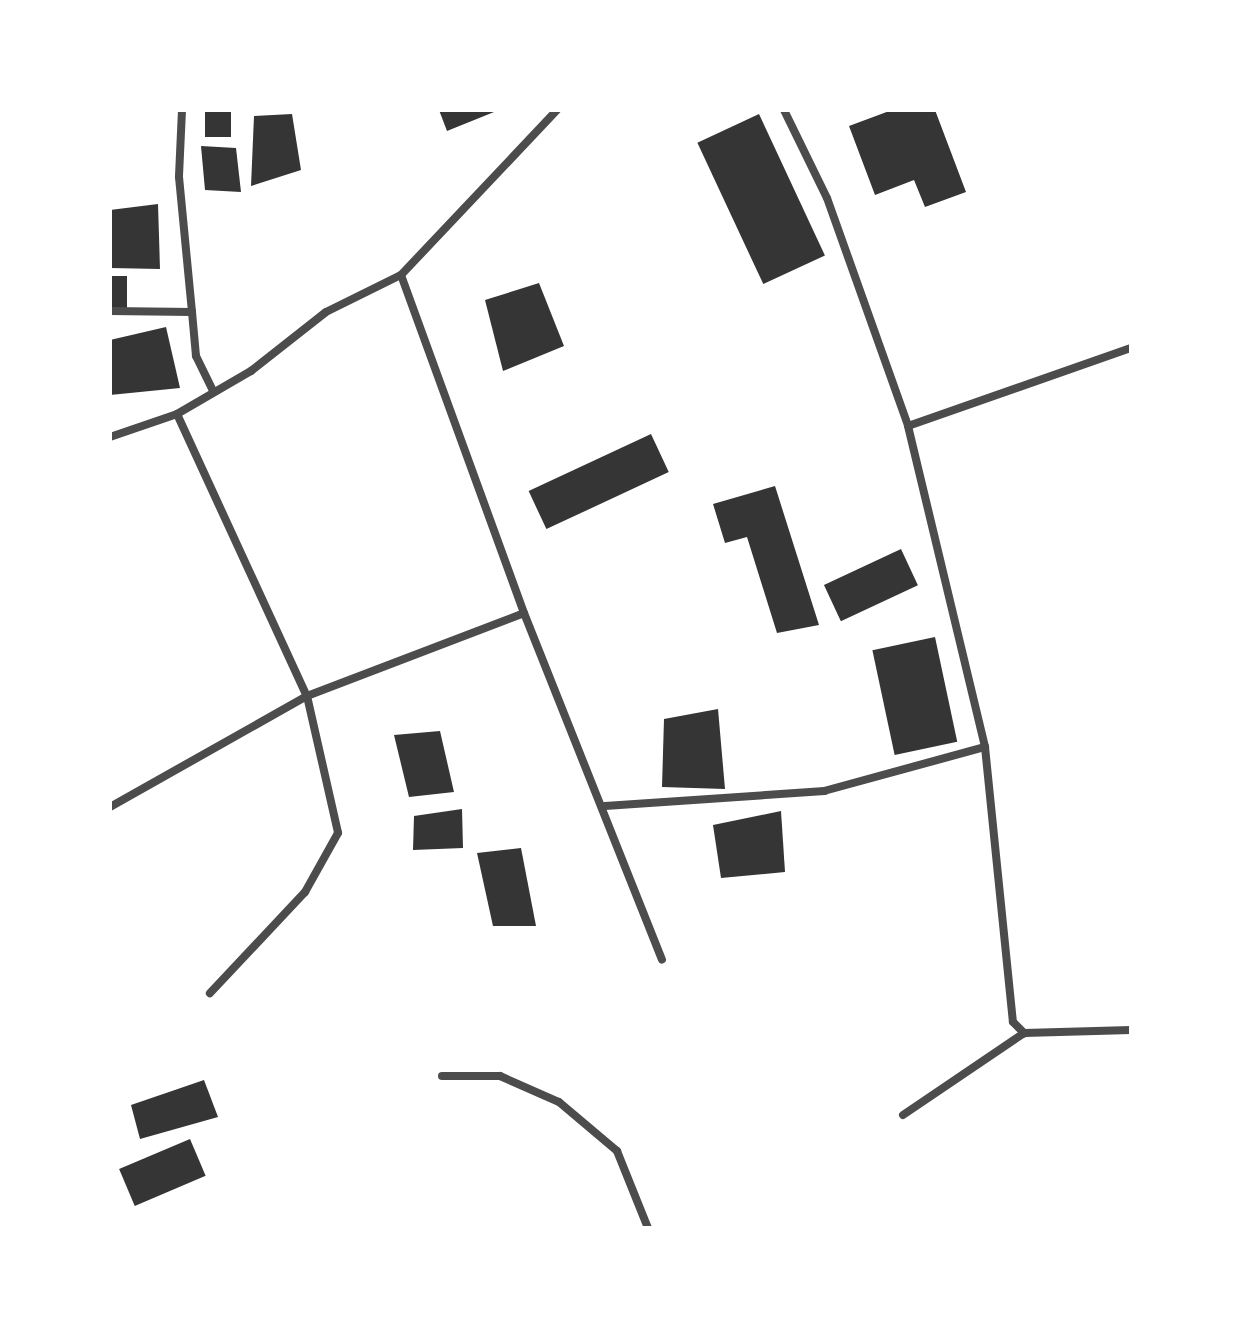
<!DOCTYPE html>
<style>
body{margin:0}
#map{position:relative;width:1241px;height:1338px;overflow:hidden;background:#fff;font-family:"Titillium Web",sans-serif}
div>[style]{position:absolute}
[style*='--x']{left:calc(var(--x)*1px);top:calc(var(--y)*1px);width:calc(var(--w)*1px);rotate:calc(var(--a)*1deg)}
.building>*{inset:0;background:#353535;transform-origin:0 0}
.minor>*{height:8px;margin:-4px;padding:0 4px;transform-origin:4px;border-radius:4px;background:#4c4c4c}
span{translate:-50% -50%;white-space:nowrap;text-align:center;line-height:1.15;-webkit-text-stroke:6px #fff;paint-order:stroke}
.frame{position:absolute;inset:0;border:112px solid #fff;pointer-events:none}
</style>
<div id="map">
<div class="building">
<i style="left:205px;top:110px;width:26px;height:27px"></i>
<i style="clip-path:polygon(439px 110px,499px 110px,447px 131px)"></i>
<i style="clip-path:polygon(892px 110px,935px 110px,966px 192px,925px 207px,914px 180px,875px 195px,849px 126px)"></i>
<i style="clip-path:polygon(292px 114px,301px 170px,251px 186px,254px 116px)"></i>
<i style="left:759px;top:114px;width:156px;height:68px;rotate:65deg"></i>
<i style="clip-path:polygon(201px 146px,236px 148px,241px 192px,205px 190px)"></i>
<i style="clip-path:polygon(158px 204px,160px 269px,110px 268px,110px 210px)"></i>
<i style="left:110px;top:276px;width:17px;height:32px"></i>
<i style="clip-path:polygon(539px 283px,564px 346px,503px 371px,485px 300px)"></i>
<i style="clip-path:polygon(166px 327px,180px 388px,110px 395px,110px 340px)"></i>
<i style="left:651px;top:434px;width:42px;height:135px;rotate:65deg"></i>
<i style="clip-path:polygon(775px 486px,819px 625px,777px 633px,747px 537px,725px 543px,713px 504px)"></i>
<i style="left:901px;top:549px;width:40px;height:85px;rotate:65deg"></i>
<i style="left:935px;top:637px;width:107px;height:64px;rotate:78deg"></i>
<i style="clip-path:polygon(718px 709px,725px 789px,662px 787px,664px 719px)"></i>
<i style="clip-path:polygon(440px 731px,454px 792px,409px 797px,394px 735px)"></i>
<i style="clip-path:polygon(462px 809px,463px 848px,413px 850px,414px 816px)"></i>
<i style="clip-path:polygon(781px 811px,785px 872px,721px 878px,713px 825px)"></i>
<i style="clip-path:polygon(521px 848px,536px 926px,493px 926px,477px 853px)"></i>
<i style="clip-path:polygon(204px 1080px,218px 1117px,140px 1139px,131px 1105px)"></i>
<i style="left:190px;top:1139px;width:40px;height:77px;rotate:67deg"></i>
</div>
<div class="minor">
<i style="--x:182;--y:110;--w:67;--a:92.6"></i>
<i style="--x:179;--y:177;--w:136;--a:84.5"></i>
<i style="--x:192;--y:312;--w:44;--a:84.8"></i>
<i style="--x:196;--y:356;--w:39;--a:64"></i>
<i style="--x:784;--y:110;--w:98;--a:64"></i>
<i style="--x:827;--y:198;--w:242;--a:70.4"></i>
<i style="--x:908;--y:426;--w:330;--a:76.5"></i>
<i style="--x:985;--y:747;--w:276;--a:84.2"></i>
<i style="--x:1013;--y:1022;--w:16;--a:45"></i>
<i style="--x:1024;--y:1033;--w:107;--a:-1.6"></i>
<i style="--x:401;--y:275;--w:360;--a:70"></i>
<i style="--x:524;--y:613;--w:373;--a:68.3"></i>
<i style="--x:110;--y:311;--w:82;--a:0.7"></i>
<i style="--x:177;--y:414;--w:311;--a:65.3"></i>
<i style="--x:307;--y:696;--w:140;--a:77.2"></i>
<i style="--x:338;--y:833;--w:68;--a:119.2"></i>
<i style="--x:305;--y:892;--w:139;--a:133.2"></i>
<i style="--x:908;--y:426;--w:236;--a:-19.3"></i>
<i style="--x:110;--y:437;--w:71;--a:-18.9"></i>
<i style="--x:177;--y:414;--w:86;--a:-30.2"></i>
<i style="--x:251;--y:371;--w:95;--a:-38.2"></i>
<i style="--x:326;--y:312;--w:84;--a:-26.3"></i>
<i style="--x:401;--y:275;--w:227;--a:-46.6"></i>
<i style="--x:605;--y:806;--w:220;--a:-3.9"></i>
<i style="--x:824;--y:791;--w:167;--a:-15.3"></i>
<i style="--x:110;--y:807;--w:226;--a:-29.4"></i>
<i style="--x:307;--y:696;--w:232;--a:-20.9"></i>
<i style="--x:442;--y:1076;--w:58;--a:0"></i>
<i style="--x:500;--y:1076;--w:64;--a:23.8"></i>
<i style="--x:559;--y:1102;--w:76;--a:40.2"></i>
<i style="--x:617;--y:1151;--w:83;--a:68.1"></i>
<i style="--x:903;--y:1115;--w:146;--a:-34.1"></i>
</div>
<div class="frame"></div>
</div>
